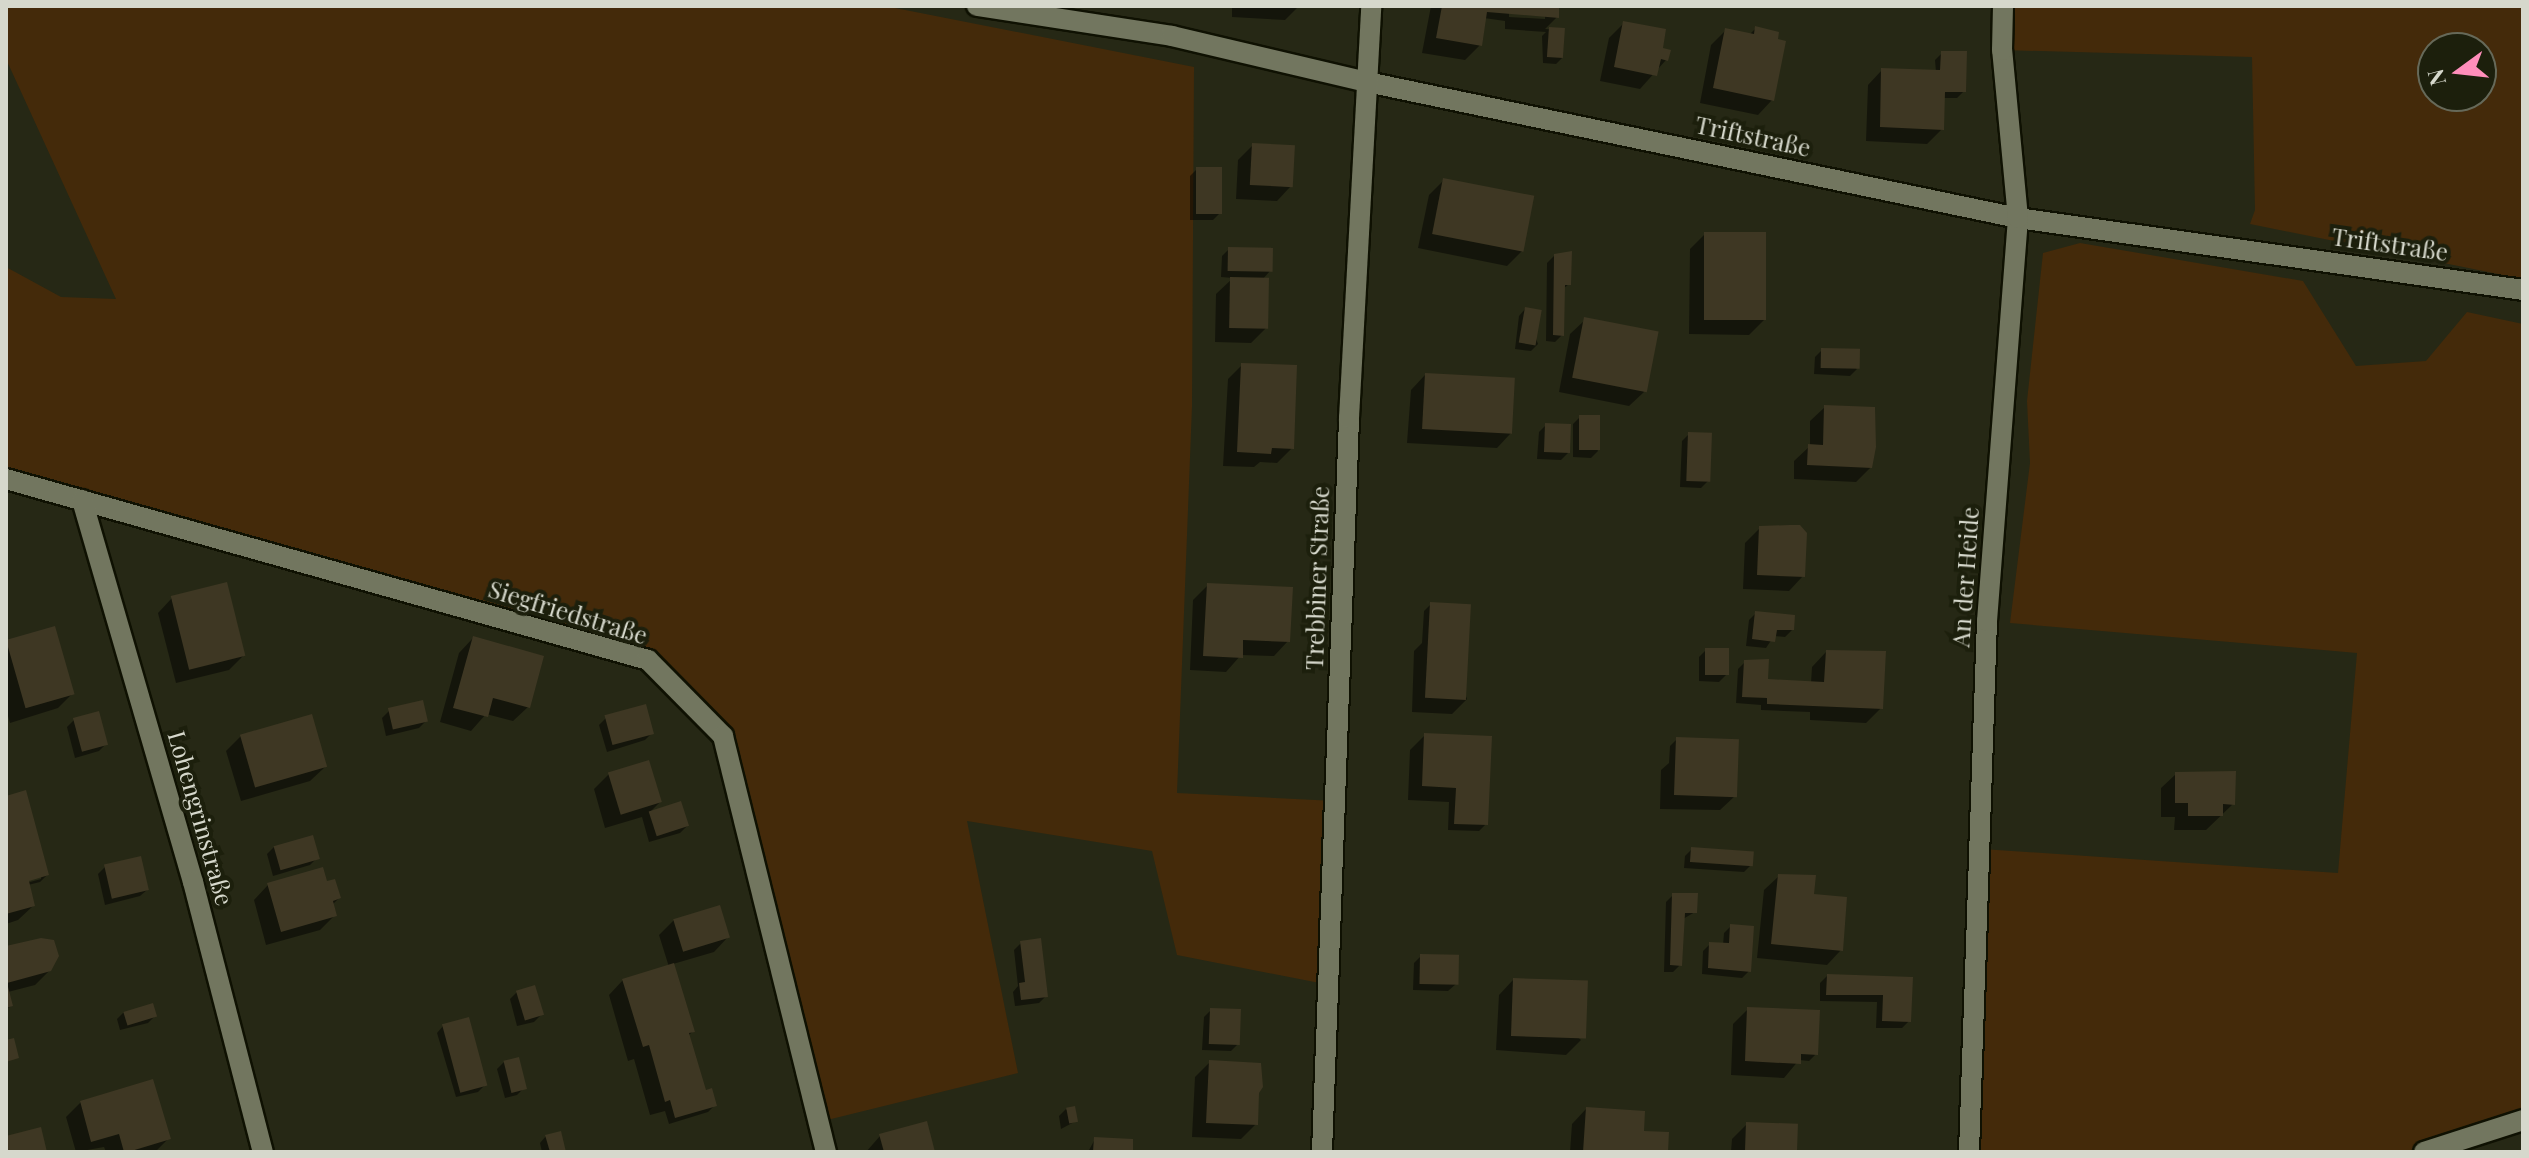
<!DOCTYPE html>
<meta charset="utf-8">
<style>
body{margin:0}
#map{position:relative;width:2529px;height:1158px;overflow:hidden;background:#262815;font-family:"Playfair Display",serif}
div>[style]{position:absolute}
[style*='--x']{left:calc(var(--x)*1px);top:calc(var(--y)*1px);width:calc(var(--w)*1px);rotate:calc(var(--a)*1deg)}
.green>*{inset:0;background:#442a0a}
.shadow>*{inset:0;background:#0007}
.building>*{inset:0;background:#3e3723;transform-origin:0 0}
.roads{filter:drop-shadow(2px 0 #0f1102) drop-shadow(-2px 0 #0f1102) drop-shadow(0 2px #0f1102) drop-shadow(0 -2px #0f1102)}
.street>*{height:20px;margin:-10px;padding:0 10px;transform-origin:10px;border-radius:10px;background:#72765f}
span{translate:-50% -50%;white-space:nowrap;text-align:center;line-height:1.15;-webkit-text-stroke:8px #1c1f0c;paint-order:stroke}
.street-label{font-size:24px;color:#d6d8cc}
.frame{position:absolute;inset:0;border:8px solid #d6d8cc;pointer-events:none}
.north{position:absolute;left:2417px;top:32px;width:80px;height:80px;box-sizing:border-box;background:#1c1f0c;border:2px solid #666959;border-radius:50%;rotate:255deg;font-size:22px;font-weight:700;line-height:32px;text-align:center;color:#d6d8cc}
.north::after{content:'';display:block;margin:auto;width:28px;height:36px;background:#ff8ebb;clip-path:polygon(50% 0,100% 100%,50% 72%,0 100%)}
</style>
<div id="map">
<div class="green">
<i style="clip-path:polygon(6px 6px,885px 6px,1194px 67px,1192px 406px,1177px 793px,1335px 801px,1330px 985px,1177px 955px,1152px 851px,967px 821px,1018px 1073px,819px 1122px,723px 736px,648px 660px,6px 479px,6px 267px,61px 297px,116px 299px,6px 59px)"></i>
<i style="clip-path:polygon(evenodd,2003px 6px,2523px 6px,2523px 279px,2250px 224px,2255px 210px,2252px 57px,2002px 50px,2003px 6px,2433px 48px,2481px 48px,2481px 96px,2433px 96px,2433px 48px)"></i>
<i style="clip-path:polygon(2080px 243px,2303px 281px,2356px 366px,2426px 361px,2467px 312px,2523px 324px,2523px 1131px,2455px 1152px,1969px 1152px,1982px 849px,2338px 873px,2357px 653px,2010px 623px,2030px 463px,2027px 401px,2043px 253px)"></i>
</div>
<div class="shadow">
<i style="clip-path:polygon(1232px 6px,1299px 6px,1285px 20px,1232px 17px)"></i>
<i style="clip-path:polygon(evenodd,1431px 6px,1557px 6px,1557px 17px,1545px 29px,1563px 30px,1563px 57px,1556px 64px,1543px 63px,1542px 36px,1546px 32px,1505px 29px,1505px 21px,1484px 18px,1480px 45px,1465px 60px,1422px 53px,1431px 6px,1509px 13px,1545px 15px,1545px 19px,1509px 17px,1509px 13px)"></i>
<i style="clip-path:polygon(1624px 23px,1661px 50px,1666px 60px,1640px 89px,1600px 81px,1609px 38px)"></i>
<i style="clip-path:polygon(1756px 28px,1772px 100px,1758px 115px,1700px 103px,1711px 45px,1725px 31px,1749px 35px)"></i>
<i style="clip-path:polygon(1942px 53px,1964px 91px,1957px 98px,1943px 98px,1942px 129px,1927px 144px,1866px 141px,1868px 85px,1882px 70px,1936px 72px,1935px 60px)"></i>
<i style="clip-path:polygon(1253px 145px,1291px 186px,1277px 201px,1236px 199px,1238px 160px)"></i>
<i style="clip-path:polygon(1197px 169px,1220px 213px,1213px 220px,1190px 220px,1190px 176px)"></i>
<i style="clip-path:polygon(1444px 180px,1522px 251px,1507px 266px,1418px 248px,1429px 195px)"></i>
<i style="clip-path:polygon(1705px 234px,1764px 320px,1749px 335px,1689px 334px,1690px 249px)"></i>
<i style="clip-path:polygon(1229px 249px,1270px 271px,1262px 280px,1266px 328px,1251px 343px,1215px 342px,1216px 294px,1233px 278px,1221px 277px,1222px 256px)"></i>
<i style="clip-path:polygon(1555px 255px,1569px 284px,1563px 289px,1562px 335px,1555px 342px,1546px 341px,1547px 263px)"></i>
<i style="clip-path:polygon(1525px 309px,1538px 344px,1531px 351px,1515px 349px,1519px 316px)"></i>
<i style="clip-path:polygon(1585px 320px,1644px 392px,1629px 406px,1559px 392px,1570px 334px)"></i>
<i style="clip-path:polygon(1822px 350px,1857px 369px,1850px 376px,1814px 374px,1815px 357px)"></i>
<i style="clip-path:polygon(1242px 365px,1292px 448px,1277px 463px,1260px 462px,1254px 467px,1223px 466px,1228px 379px)"></i>
<i style="clip-path:polygon(1425px 375px,1511px 433px,1497px 448px,1407px 443px,1411px 390px)"></i>
<i style="clip-path:polygon(1825px 407px,1871px 467px,1856px 482px,1794px 479px,1794px 461px,1810px 446px,1810px 421px)"></i>
<i style="clip-path:polygon(1580px 417px,1598px 451px,1591px 458px,1573px 457px,1573px 424px)"></i>
<i style="clip-path:polygon(1546px 425px,1568px 453px,1561px 460px,1537px 459px,1539px 432px)"></i>
<i style="clip-path:polygon(1689px 434px,1708px 481px,1701px 488px,1680px 487px,1682px 441px)"></i>
<i style="clip-path:polygon(1760px 528px,1803px 576px,1789px 591px,1743px 589px,1745px 543px)"></i>
<i style="clip-path:polygon(1208px 585px,1288px 641px,1274px 656px,1241px 655px,1226px 672px,1190px 670px,1193px 600px)"></i>
<i style="clip-path:polygon(172px 598px,244px 655px,229px 670px,176px 683px,158px 613px)"></i>
<i style="clip-path:polygon(1431px 604px,1467px 699px,1452px 714px,1412px 712px,1414px 651px,1422px 643px,1424px 611px)"></i>
<i style="clip-path:polygon(1756px 613px,1792px 630px,1785px 637px,1774px 636px,1766px 648px,1746px 646px,1749px 620px)"></i>
<i style="clip-path:polygon(54px 629px,73px 693px,58px 708px,10px 723px,6px 709px,6px 643px)"></i>
<i style="clip-path:polygon(473px 638px,528px 707px,513px 721px,486px 714px,471px 731px,440px 722px,459px 653px)"></i>
<i style="clip-path:polygon(1706px 650px,1726px 675px,1719px 682px,1699px 681px,1699px 657px)"></i>
<i style="clip-path:polygon(1826px 652px,1881px 708px,1866px 723px,1810px 720px,1810px 712px,1761px 710px,1761px 705px,1736px 703px,1738px 669px,1745px 662px,1766px 681px,1811px 683px,1812px 667px)"></i>
<i style="clip-path:polygon(389px 711px,426px 721px,419px 728px,386px 736px,382px 718px)"></i>
<i style="clip-path:polygon(606px 718px,652px 733px,645px 740px,607px 752px,599px 725px)"></i>
<i style="clip-path:polygon(74px 720px,106px 744px,99px 751px,75px 758px,67px 727px)"></i>
<i style="clip-path:polygon(1425px 735px,1486px 824px,1479px 831px,1448px 830px,1449px 802px,1408px 800px,1410px 750px)"></i>
<i style="clip-path:polygon(241px 736px,325px 767px,310px 781px,241px 801px,226px 751px)"></i>
<i style="clip-path:polygon(1677px 739px,1735px 796px,1720px 810px,1660px 809px,1661px 770px,1669px 763px,1670px 746px)"></i>
<i style="clip-path:polygon(609px 774px,660px 802px,649px 813px,687px 826px,680px 833px,649px 842px,642px 817px,605px 828px,594px 789px)"></i>
<i style="clip-path:polygon(2176px 774px,2233px 804px,2206px 830px,2174px 830px,2175px 817px,2161px 817px,2161px 788px)"></i>
<i style="clip-path:polygon(evenodd,6px 798px,47px 875px,40px 882px,28px 885px,33px 906px,18px 920px,6px 924px,6px 798px,41px 875px,41px 879px,19px 885px,41px 875px)"></i>
<i style="clip-path:polygon(274px 847px,317px 858px,310px 865px,273px 876px,267px 854px)"></i>
<i style="clip-path:polygon(1692px 849px,1751px 865px,1744px 872px,1684px 868px,1685px 856px)"></i>
<i style="clip-path:polygon(105px 867px,147px 890px,140px 896px,105px 905px,98px 874px)"></i>
<i style="clip-path:polygon(1779px 876px,1812px 896px,1841px 950px,1827px 965px,1757px 958px,1764px 890px)"></i>
<i style="clip-path:polygon(326px 884px,339px 898px,332px 905px,335px 915px,320px 930px,266px 945px,254px 900px,268px 885px)"></i>
<i style="clip-path:polygon(1673px 895px,1695px 912px,1683px 919px,1680px 965px,1673px 972px,1664px 972px,1666px 902px)"></i>
<i style="clip-path:polygon(674px 920px,728px 937px,714px 952px,673px 964px,693px 1031px,688px 1036px,704px 1092px,715px 1105px,708px 1112px,669px 1124px,665px 1111px,650px 1115px,634px 1059px,628px 1061px,609px 995px,623px 980px,669px 967px,659px 935px)"></i>
<i style="clip-path:polygon(1731px 926px,1749px 971px,1742px 978px,1702px 974px,1703px 951px,1710px 944px,1723px 945px,1724px 933px)"></i>
<i style="clip-path:polygon(1021px 943px,1046px 996px,1039px 1003px,1015px 1006px,1013px 992px,1018px 986px,1014px 950px)"></i>
<i style="clip-path:polygon(6px 948px,50px 970px,35px 985px,8px 992px,11px 1006px,6px 1010px)"></i>
<i style="clip-path:polygon(1421px 956px,1456px 984px,1448px 991px,1413px 990px,1414px 963px)"></i>
<i style="clip-path:polygon(1827px 976px,1881px 977px,1909px 1021px,1902px 1028px,1876px 1028px,1877px 1002px,1820px 1001px,1820px 983px)"></i>
<i style="clip-path:polygon(1513px 980px,1581px 1040px,1566px 1055px,1496px 1050px,1499px 995px)"></i>
<i style="clip-path:polygon(517px 992px,541px 1015px,534px 1022px,517px 1026px,510px 999px)"></i>
<i style="clip-path:polygon(1748px 1009px,1816px 1054px,1809px 1061px,1799px 1060px,1784px 1078px,1731px 1075px,1733px 1024px)"></i>
<i style="clip-path:polygon(1211px 1010px,1238px 1044px,1231px 1051px,1202px 1050px,1204px 1017px)"></i>
<i style="clip-path:polygon(124px 1012px,155px 1016px,148px 1023px,120px 1030px,117px 1019px)"></i>
<i style="clip-path:polygon(443px 1026px,485px 1085px,478px 1092px,456px 1097px,437px 1033px)"></i>
<i style="clip-path:polygon(504px 1062px,524px 1088px,517px 1095px,505px 1098px,497px 1069px)"></i>
<i style="clip-path:polygon(1210px 1062px,1257px 1092px,1256px 1124px,1241px 1139px,1192px 1137px,1195px 1077px)"></i>
<i style="clip-path:polygon(81px 1102px,168px 1139px,155px 1152px,106px 1152px,104px 1147px,76px 1152px,66px 1117px)"></i>
<i style="clip-path:polygon(1066px 1109px,1076px 1121px,1061px 1129px,1059px 1116px)"></i>
<i style="clip-path:polygon(1586px 1109px,1642px 1133px,1666px 1152px,1570px 1152px,1572px 1124px)"></i>
<i style="clip-path:polygon(1747px 1124px,1795px 1152px,1731px 1152px,1732px 1139px)"></i>
<i style="clip-path:polygon(546px 1136px,564px 1152px,542px 1152px,540px 1143px)"></i>
<i style="clip-path:polygon(880px 1136px,933px 1152px,866px 1152px)"></i>
<i style="clip-path:polygon(1095px 1139px,1131px 1152px,1088px 1152px)"></i>
</div>
<div class="building">
<i style="clip-path:polygon(1442px 6px,1559px 6px,1559px 18px,1487px 12px,1482px 46px,1436px 38px)"></i>
<i style="clip-path:polygon(1623px 21px,1666px 29px,1663px 48px,1671px 50px,1668px 61px,1661px 59px,1657px 76px,1614px 67px)"></i>
<i style="clip-path:polygon(1755px 26px,1779px 32px,1778px 39px,1786px 41px,1774px 101px,1713px 88px,1725px 28px,1754px 34px)"></i>
<i style="left:1549px;top:27px;width:16px;height:30px;rotate:4deg"></i>
<i style="clip-path:polygon(1941px 51px,1967px 51px,1966px 92px,1945px 92px,1944px 130px,1880px 127px,1881px 68px,1940px 70px)"></i>
<i style="left:1252px;top:143px;width:43px;height:42px;rotate:3deg"></i>
<i style="left:1196px;top:167px;width:26px;height:47px"></i>
<i style="left:1443px;top:178px;width:93px;height:57px;rotate:11deg"></i>
<i style="left:1704px;top:232px;width:62px;height:88px"></i>
<i style="left:1228px;top:247px;width:45px;height:24px;rotate:1deg"></i>
<i style="clip-path:polygon(1572px 251px,1571px 285px,1565px 285px,1564px 336px,1553px 335px,1554px 254px)"></i>
<i style="left:1230px;top:277px;width:39px;height:51px;rotate:1deg"></i>
<i style="left:1525px;top:307px;width:17px;height:36px;rotate:10deg"></i>
<i style="left:1584px;top:317px;width:76px;height:62px;rotate:11deg"></i>
<i style="left:1821px;top:348px;width:39px;height:20px;rotate:1deg"></i>
<i style="clip-path:polygon(1241px 363px,1297px 365px,1294px 449px,1272px 448px,1271px 454px,1237px 452px)"></i>
<i style="left:1425px;top:373px;width:90px;height:56px;rotate:3deg"></i>
<i style="clip-path:polygon(1824px 405px,1875px 407px,1876px 447px,1872px 468px,1807px 465px,1808px 444px,1823px 445px)"></i>
<i style="left:1579px;top:415px;width:21px;height:35px"></i>
<i style="left:1545px;top:423px;width:26px;height:29px;rotate:2deg"></i>
<i style="left:1688px;top:432px;width:24px;height:49px;rotate:2deg"></i>
<i style="clip-path:polygon(1790px 525px,1800px 525px,1807px 533px,1805px 577px,1757px 575px,1759px 526px)"></i>
<i style="left:227px;top:582px;width:76px;height:58px;rotate:76deg"></i>
<i style="clip-path:polygon(1207px 583px,1293px 587px,1290px 642px,1243px 640px,1243px 658px,1203px 656px)"></i>
<i style="left:1430px;top:602px;width:41px;height:96px;rotate:3deg"></i>
<i style="clip-path:polygon(1755px 611px,1795px 615px,1794px 630px,1777px 630px,1775px 642px,1752px 639px)"></i>
<i style="left:55px;top:626px;width:71px;height:51px;rotate:74deg"></i>
<i style="clip-path:polygon(473px 636px,544px 656px,530px 708px,493px 698px,488px 717px,453px 708px)"></i>
<i style="left:1705px;top:648px;width:24px;height:27px"></i>
<i style="clip-path:polygon(1826px 650px,1886px 651px,1883px 709px,1767px 704px,1767px 698px,1742px 697px,1744px 660px,1769px 659px,1768px 679px,1824px 682px)"></i>
<i style="left:423px;top:700px;width:22px;height:36px;rotate:77deg"></i>
<i style="left:646px;top:704px;width:31px;height:43px;rotate:75deg"></i>
<i style="left:99px;top:711px;width:35px;height:27px;rotate:75deg"></i>
<i style="left:312px;top:714px;width:55px;height:75px;rotate:74deg"></i>
<i style="clip-path:polygon(1424px 733px,1492px 736px,1488px 825px,1454px 824px,1456px 788px,1422px 786px)"></i>
<i style="left:1676px;top:737px;width:63px;height:58px;rotate:2deg"></i>
<i style="left:649px;top:760px;width:44px;height:43px;rotate:73deg"></i>
<i style="clip-path:polygon(2236px 771px,2235px 805px,2223px 804px,2223px 816px,2188px 816px,2188px 803px,2175px 803px,2175px 772px)"></i>
<i style="clip-path:polygon(26px 790px,49px 875px,29px 881px,35px 906px,6px 914px,6px 796px)"></i>
<i style="left:681px;top:801px;width:26px;height:34px;rotate:72deg"></i>
<i style="left:313px;top:835px;width:25px;height:41px;rotate:74deg"></i>
<i style="left:1691px;top:847px;width:63px;height:15px;rotate:4deg"></i>
<i style="left:141px;top:856px;width:35px;height:38px;rotate:77deg"></i>
<i style="clip-path:polygon(323px 867px,327px 881px,335px 879px,341px 898px,333px 901px,337px 916px,281px 932px,267px 883px)"></i>
<i style="clip-path:polygon(1778px 874px,1816px 875px,1814px 894px,1847px 897px,1843px 951px,1771px 944px)"></i>
<i style="clip-path:polygon(1672px 893px,1698px 893px,1697px 913px,1685px 913px,1682px 966px,1670px 965px)"></i>
<i style="left:720px;top:905px;width:34px;height:49px;rotate:73deg"></i>
<i style="clip-path:polygon(1730px 924px,1754px 926px,1751px 972px,1708px 968px,1709px 942px,1729px 943px)"></i>
<i style="clip-path:polygon(41px 938px,54px 940px,59px 956px,51px 971px,7px 983px,13px 1006px,6px 1008px,6px 946px)"></i>
<i style="clip-path:polygon(1041px 938px,1048px 997px,1021px 1000px,1019px 983px,1025px 982px,1020px 941px)"></i>
<i style="left:1420px;top:954px;width:39px;height:30px;rotate:1deg"></i>
<i style="clip-path:polygon(674px 963px,695px 1032px,689px 1033px,706px 1090px,712px 1088px,717px 1106px,675px 1118px,670px 1100px,665px 1102px,649px 1045px,643px 1047px,622px 979px)"></i>
<i style="clip-path:polygon(1827px 974px,1913px 977px,1911px 1022px,1882px 1021px,1883px 995px,1826px 995px)"></i>
<i style="left:1513px;top:978px;width:75px;height:58px;rotate:2deg"></i>
<i style="left:535px;top:985px;width:31px;height:20px;rotate:73deg"></i>
<i style="left:153px;top:1003px;width:14px;height:31px;rotate:73deg"></i>
<i style="clip-path:polygon(1747px 1007px,1820px 1010px,1818px 1055px,1801px 1054px,1801px 1064px,1745px 1061px)"></i>
<i style="left:1210px;top:1008px;width:31px;height:36px;rotate:2deg"></i>
<i style="left:469px;top:1017px;width:71px;height:28px;rotate:75deg"></i>
<i style="clip-path:polygon(14px 1038px,19px 1058px,6px 1062px,6px 1040px)"></i>
<i style="left:519px;top:1057px;width:33px;height:16px;rotate:76deg"></i>
<i style="clip-path:polygon(1209px 1060px,1261px 1063px,1263px 1087px,1259px 1093px,1258px 1125px,1206px 1123px)"></i>
<i style="clip-path:polygon(153px 1079px,171px 1139px,128px 1152px,124px 1152px,119px 1134px,91px 1142px,80px 1101px)"></i>
<i style="left:1075px;top:1106px;width:16px;height:9px;rotate:79deg"></i>
<i style="clip-path:polygon(1586px 1107px,1645px 1111px,1644px 1131px,1669px 1132px,1668px 1152px,1583px 1152px)"></i>
<i style="clip-path:polygon(927px 1121px,935px 1152px,884px 1152px,879px 1134px)"></i>
<i style="left:1746px;top:1122px;width:52px;height:30px;rotate:2deg"></i>
<i style="clip-path:polygon(41px 1127px,47px 1152px,6px 1152px,6px 1136px)"></i>
<i style="clip-path:polygon(561px 1131px,566px 1152px,550px 1152px,545px 1135px)"></i>
<i style="clip-path:polygon(1094px 1137px,1133px 1139px,1133px 1152px,1093px 1152px)"></i>
</div>
<div class="roads">
<div class="street">
<i style="--x:977;--y:6;--w:197;--a:8.7"></i>
<i style="--x:1172;--y:36;--w:200;--a:13.3"></i>
<i style="--x:1367;--y:82;--w:665;--a:11.8"></i>
<i style="--x:2018;--y:218;--w:510;--a:8.11"></i>
<i style="--x:6;--y:479;--w:667;--a:15.74"></i>
<i style="--x:648;--y:660;--w:107;--a:45.4"></i>
<i style="--x:723;--y:736;--w:429;--a:76.1"></i>
<i style="--x:82;--y:500;--w:398;--a:73.8"></i>
<i style="--x:193;--y:882;--w:279;--a:75.5"></i>
<i style="--x:1322;--y:1152;--w:734;--a:-87.89"></i>
<i style="--x:1349;--y:418;--w:413;--a:-86.9"></i>
<i style="--x:1969;--y:1152;--w:531;--a:-88.06"></i>
<i style="--x:1987;--y:621;--w:404;--a:-85.6"></i>
<i style="--x:2018;--y:218;--w:169;--a:-95.4"></i>
<i style="--x:2002;--y:50;--w:44;--a:-88.7"></i>
<i style="--x:2424;--y:1152;--w:104;--a:-17.9"></i>
</div>
</div>
<div class="street-label">
<span style="left:1753px;top:136px;rotate:12deg">Triftstraße</span>
<span style="left:2390px;top:244px;rotate:8deg">Triftstraße</span>
<span style="left:1965px;top:577px;rotate:-86deg">An der Heide</span>
<span style="left:1317px;top:578px;rotate:-88deg">Trebbiner Straße</span>
<span style="left:568px;top:612px;rotate:17deg">Siegfriedstraße</span>
<span style="left:201px;top:818px;rotate:74deg">Lohengrinstraße</span>
</div>
<div class="frame"></div>
<div class="north">N</div>
</div>
